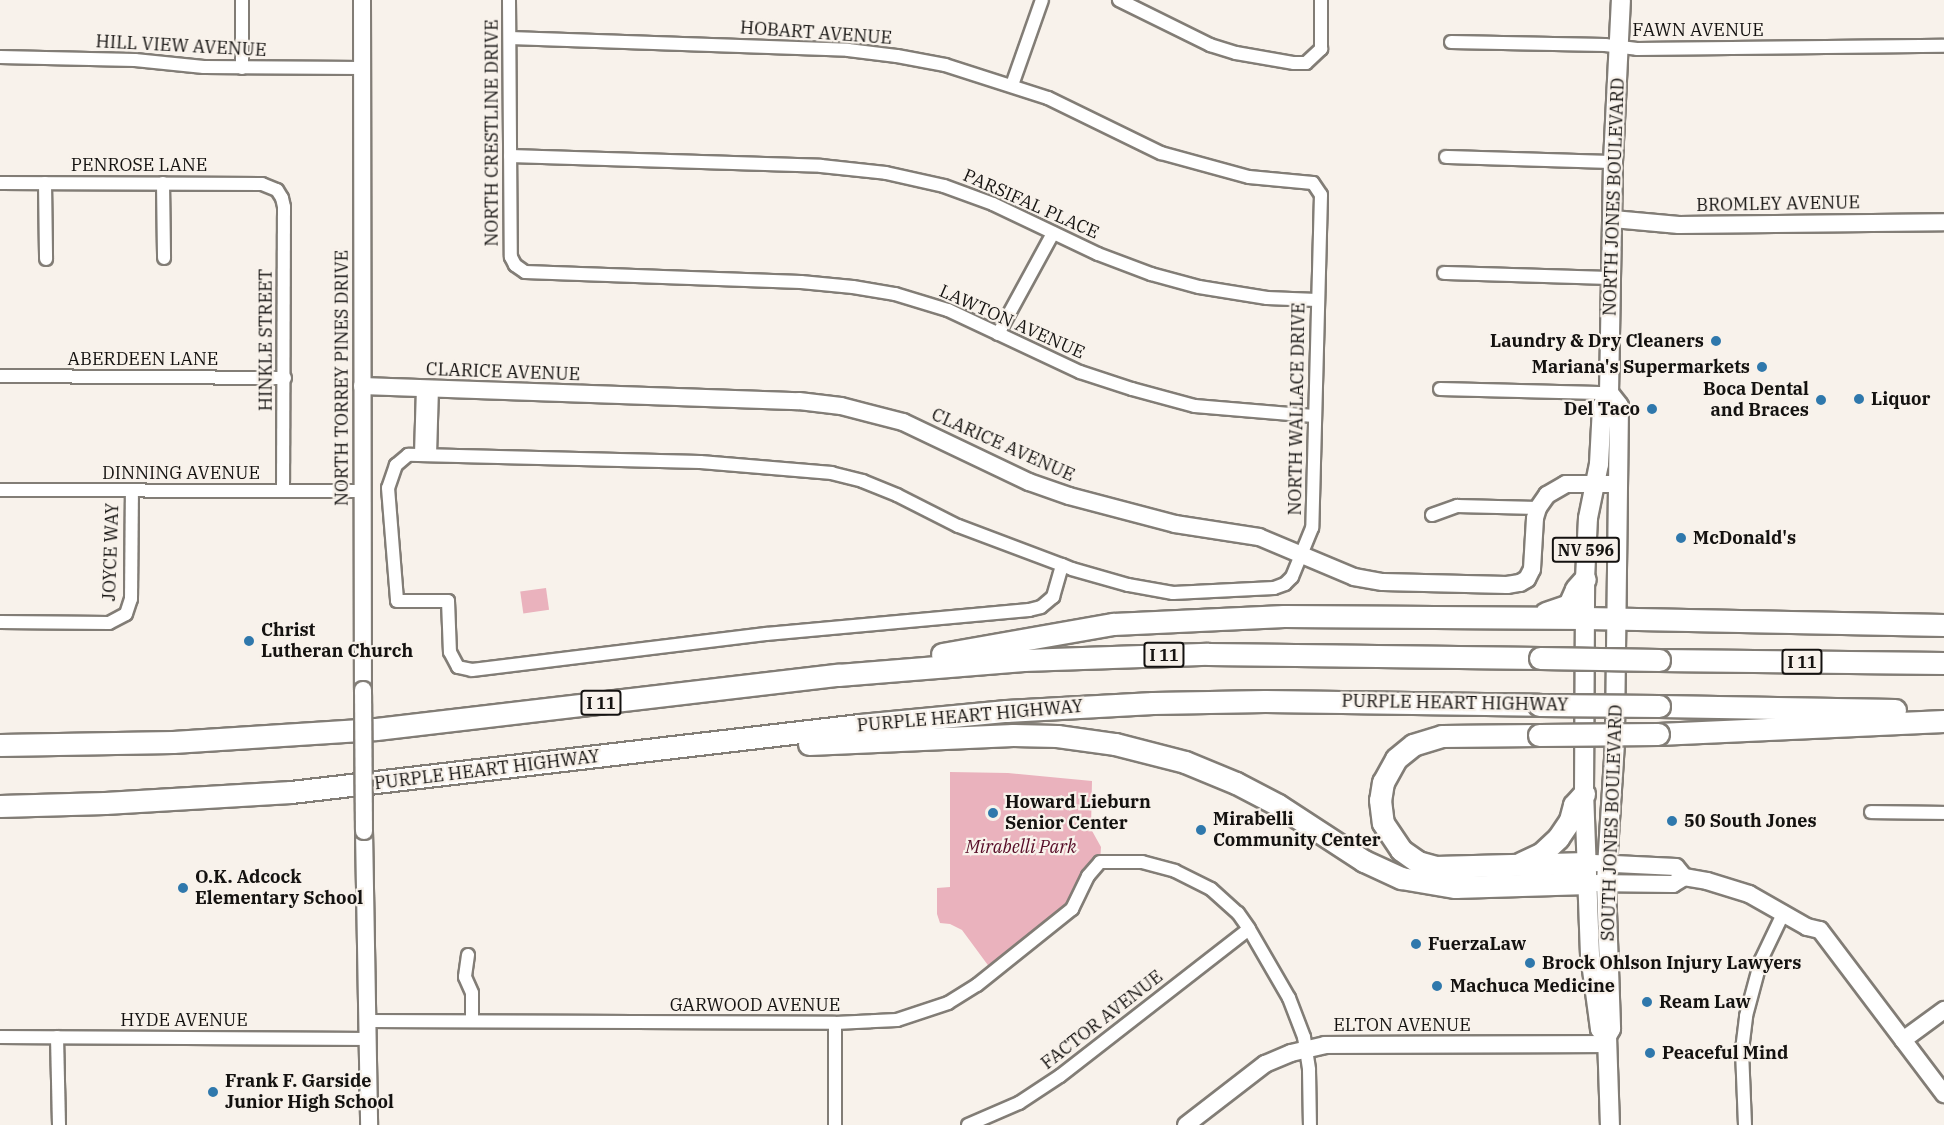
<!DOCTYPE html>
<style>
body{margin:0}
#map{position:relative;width:1944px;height:1125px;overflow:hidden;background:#f8f2eb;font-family:"IBM Plex Serif",serif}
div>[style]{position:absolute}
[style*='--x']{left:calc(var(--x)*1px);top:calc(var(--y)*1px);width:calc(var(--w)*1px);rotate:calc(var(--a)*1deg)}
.green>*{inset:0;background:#eab2bd;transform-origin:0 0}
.roads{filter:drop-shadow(2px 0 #827d76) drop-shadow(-2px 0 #827d76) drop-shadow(0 2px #827d76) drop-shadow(0 -2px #827d76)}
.street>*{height:12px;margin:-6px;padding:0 6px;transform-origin:6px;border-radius:6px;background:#fff}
.secondary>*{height:16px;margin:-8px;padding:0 8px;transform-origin:8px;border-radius:8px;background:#fff}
.primary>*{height:18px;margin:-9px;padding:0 9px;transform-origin:9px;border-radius:9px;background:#fff}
.highway>*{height:21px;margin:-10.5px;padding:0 10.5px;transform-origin:10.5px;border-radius:10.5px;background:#fff}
.bridges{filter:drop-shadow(2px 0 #827d76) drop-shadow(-2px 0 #827d76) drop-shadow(0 2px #827d76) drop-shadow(0 -2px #827d76)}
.secondary-bridge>*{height:16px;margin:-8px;padding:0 8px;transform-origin:8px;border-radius:8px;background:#fff}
.highway-bridge>*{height:21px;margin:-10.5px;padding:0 10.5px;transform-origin:10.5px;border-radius:10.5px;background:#fff}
.dots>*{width:16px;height:16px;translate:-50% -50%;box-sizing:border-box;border:3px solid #f8f2eb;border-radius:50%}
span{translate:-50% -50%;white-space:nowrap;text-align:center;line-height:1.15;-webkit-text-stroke:4.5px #f8f2eb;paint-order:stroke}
.shield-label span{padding:2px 4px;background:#f8f2eb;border:2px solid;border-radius:4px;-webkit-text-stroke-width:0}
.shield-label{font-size:16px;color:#141210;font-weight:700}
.street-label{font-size:18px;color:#141210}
.poi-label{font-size:18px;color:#141210;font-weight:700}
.right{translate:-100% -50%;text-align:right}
.left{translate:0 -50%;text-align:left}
.park-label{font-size:18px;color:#560b26;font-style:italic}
</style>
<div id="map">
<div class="green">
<i style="left:546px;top:588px;width:22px;height:26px;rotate:82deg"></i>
<i style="clip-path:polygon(950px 772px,1008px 773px,1092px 781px,1091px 829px,1101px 847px,1100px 862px,1080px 894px,993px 972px,962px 930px,950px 924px,940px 923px,937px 914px,937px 888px,950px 887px)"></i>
</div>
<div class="roads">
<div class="street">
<i style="--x:509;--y:0;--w:257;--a:89.6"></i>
<i style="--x:511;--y:257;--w:9;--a:63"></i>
<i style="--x:515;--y:265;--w:12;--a:35"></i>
<i style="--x:525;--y:272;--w:276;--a:2.1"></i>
<i style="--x:801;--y:282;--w:52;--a:5.5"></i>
<i style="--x:853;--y:287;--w:43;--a:9.5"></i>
<i style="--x:895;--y:294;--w:55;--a:16.8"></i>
<i style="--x:948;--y:310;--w:146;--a:25.2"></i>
<i style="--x:1080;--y:372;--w:55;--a:18.1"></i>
<i style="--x:1132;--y:389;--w:65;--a:15.1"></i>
<i style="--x:1195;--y:406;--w:119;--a:4.8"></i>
<i style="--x:1119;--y:0;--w:102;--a:26.3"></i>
<i style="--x:1210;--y:45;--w:27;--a:17"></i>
<i style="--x:1236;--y:53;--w:59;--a:9.8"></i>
<i style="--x:1294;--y:63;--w:12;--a:0"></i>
<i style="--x:1306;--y:63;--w:21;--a:-43"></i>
<i style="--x:1321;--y:49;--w:49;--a:-90"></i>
<i style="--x:510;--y:38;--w:338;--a:2"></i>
<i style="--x:848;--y:50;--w:49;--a:7"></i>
<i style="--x:897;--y:56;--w:49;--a:10.6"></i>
<i style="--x:945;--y:65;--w:108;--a:17.8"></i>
<i style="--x:1048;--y:98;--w:126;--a:26"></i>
<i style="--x:1161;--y:153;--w:91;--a:15.3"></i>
<i style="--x:1249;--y:177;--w:64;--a:5.4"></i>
<i style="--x:1313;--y:183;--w:14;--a:56"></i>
<i style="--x:1321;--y:195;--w:333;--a:91.5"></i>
<i style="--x:1312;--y:528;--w:53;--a:112.2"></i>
<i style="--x:1292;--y:577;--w:10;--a:135"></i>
<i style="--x:1285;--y:584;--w:12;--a:160"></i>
<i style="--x:1274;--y:588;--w:101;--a:177.2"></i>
<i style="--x:1173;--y:593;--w:46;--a:-169.9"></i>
<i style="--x:1128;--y:585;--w:58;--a:-164.1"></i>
<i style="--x:1072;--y:569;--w:11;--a:-158"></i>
<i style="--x:1062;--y:565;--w:111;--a:-159.4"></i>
<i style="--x:958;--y:526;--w:68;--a:-153.1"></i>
<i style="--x:897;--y:495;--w:37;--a:-158"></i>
<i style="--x:863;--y:481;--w:32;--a:-166"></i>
<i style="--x:832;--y:473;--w:132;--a:-175.2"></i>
<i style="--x:700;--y:462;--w:292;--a:-178.6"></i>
<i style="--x:408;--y:455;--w:16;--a:140"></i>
<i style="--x:396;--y:465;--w:24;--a:109"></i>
<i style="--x:388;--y:488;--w:113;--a:85.4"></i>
<i style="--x:397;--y:601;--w:51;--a:0"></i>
<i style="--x:448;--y:601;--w:51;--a:87.8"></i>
<i style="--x:450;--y:652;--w:17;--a:62"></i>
<i style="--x:458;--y:667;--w:14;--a:12"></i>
<i style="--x:472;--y:670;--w:296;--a:-7"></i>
<i style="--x:766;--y:634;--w:264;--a:-5.2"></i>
<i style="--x:1029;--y:610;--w:12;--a:-14"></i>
<i style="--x:1041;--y:607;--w:16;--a:-40"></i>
<i style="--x:1053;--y:597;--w:33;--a:-74"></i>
<i style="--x:1451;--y:42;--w:154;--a:1.1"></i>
<i style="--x:1605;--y:45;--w:32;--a:7"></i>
<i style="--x:1637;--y:49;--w:307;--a:-0.6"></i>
<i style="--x:0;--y:57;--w:135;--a:1.3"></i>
<i style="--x:135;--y:60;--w:69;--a:5.8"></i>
<i style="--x:204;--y:67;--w:157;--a:0.4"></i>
<i style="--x:242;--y:68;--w:68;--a:-90"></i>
<i style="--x:1012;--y:85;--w:90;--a:-70.6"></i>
<i style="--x:510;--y:156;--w:311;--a:1.8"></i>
<i style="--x:821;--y:166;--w:65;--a:6.1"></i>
<i style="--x:886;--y:173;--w:59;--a:12.6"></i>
<i style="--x:944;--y:186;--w:52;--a:20.2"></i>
<i style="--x:993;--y:204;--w:116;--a:25.5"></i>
<i style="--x:1098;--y:254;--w:57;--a:20.7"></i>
<i style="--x:1151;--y:274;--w:50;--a:15.2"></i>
<i style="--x:1199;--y:287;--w:69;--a:9.2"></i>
<i style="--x:1267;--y:298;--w:50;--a:2.3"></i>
<i style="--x:1446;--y:157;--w:167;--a:1.7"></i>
<i style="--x:0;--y:183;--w:262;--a:0.2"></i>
<i style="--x:262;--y:184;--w:16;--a:22"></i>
<i style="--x:277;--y:190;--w:9;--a:58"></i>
<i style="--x:282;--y:198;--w:9;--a:77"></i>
<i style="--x:284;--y:207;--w:284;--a:90.2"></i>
<i style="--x:45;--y:183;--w:76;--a:89.2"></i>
<i style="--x:163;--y:183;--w:75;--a:89.2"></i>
<i style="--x:1444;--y:273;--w:168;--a:1.7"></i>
<i style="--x:998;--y:334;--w:115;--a:-61.4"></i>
<i style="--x:0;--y:376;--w:285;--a:0.4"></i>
<i style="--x:1440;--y:389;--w:169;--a:1.4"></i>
<i style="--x:421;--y:455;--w:66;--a:-88.3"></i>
<i style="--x:430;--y:455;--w:66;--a:-88.3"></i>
<i style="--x:0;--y:490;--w:362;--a:0.2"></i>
<i style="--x:1432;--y:515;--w:27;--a:-20"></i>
<i style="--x:1457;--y:506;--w:81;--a:1.4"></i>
<i style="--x:0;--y:622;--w:109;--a:0.5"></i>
<i style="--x:109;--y:623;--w:19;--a:-28"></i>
<i style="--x:126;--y:614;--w:16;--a:-72"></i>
<i style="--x:131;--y:599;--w:108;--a:-89.5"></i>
<i style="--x:1871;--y:812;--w:73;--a:0.8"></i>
<i style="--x:468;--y:955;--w:22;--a:98"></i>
<i style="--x:465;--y:977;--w:17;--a:66"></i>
<i style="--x:472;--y:993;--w:28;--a:90"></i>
<i style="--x:367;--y:1021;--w:468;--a:0.2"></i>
<i style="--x:835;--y:1023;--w:62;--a:-2.8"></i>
<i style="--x:897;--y:1020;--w:54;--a:-18.4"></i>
<i style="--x:948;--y:1003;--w:34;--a:-32"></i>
<i style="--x:977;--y:985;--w:122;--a:-38.7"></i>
<i style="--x:1072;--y:909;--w:37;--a:-64"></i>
<i style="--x:1088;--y:876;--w:18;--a:-49"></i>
<i style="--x:1100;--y:862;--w:42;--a:0"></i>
<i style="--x:1142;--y:862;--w:34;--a:15"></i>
<i style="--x:1175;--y:871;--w:40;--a:26.6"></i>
<i style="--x:1211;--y:889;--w:36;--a:42"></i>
<i style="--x:1238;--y:913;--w:19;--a:55"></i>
<i style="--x:1249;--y:929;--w:80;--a:59.9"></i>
<i style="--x:1289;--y:998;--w:42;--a:69"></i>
<i style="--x:1304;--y:1037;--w:33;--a:81"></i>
<i style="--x:1309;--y:1070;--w:55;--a:89"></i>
<i style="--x:0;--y:1037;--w:367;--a:0.3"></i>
<i style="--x:57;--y:1037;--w:88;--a:88.7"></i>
<i style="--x:835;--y:1125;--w:102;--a:-90"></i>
<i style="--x:968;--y:1125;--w:56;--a:-23.3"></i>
<i style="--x:1019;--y:1103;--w:49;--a:-33.4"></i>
<i style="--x:1060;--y:1076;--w:239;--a:-37.9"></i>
<i style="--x:1745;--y:1125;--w:75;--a:-92.3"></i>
<i style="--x:1742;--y:1050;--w:34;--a:-83"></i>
<i style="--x:1746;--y:1016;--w:58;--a:-75"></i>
<i style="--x:1761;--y:960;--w:53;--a:-64.4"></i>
</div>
<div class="secondary">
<i style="--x:362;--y:0;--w:690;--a:89.92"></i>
<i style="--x:1613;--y:219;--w:66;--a:5.2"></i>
<i style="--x:1679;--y:225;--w:265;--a:-0.6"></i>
<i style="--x:362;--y:386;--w:437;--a:2"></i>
<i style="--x:799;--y:401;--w:42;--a:6.8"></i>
<i style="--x:841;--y:406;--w:64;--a:14.5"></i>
<i style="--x:903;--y:422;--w:140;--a:25.5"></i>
<i style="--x:1029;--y:482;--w:42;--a:19.3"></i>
<i style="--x:1069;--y:496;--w:110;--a:14.8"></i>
<i style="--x:1175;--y:524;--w:85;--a:8.8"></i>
<i style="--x:1259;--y:537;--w:103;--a:22.8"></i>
<i style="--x:1354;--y:577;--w:29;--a:10"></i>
<i style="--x:1383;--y:582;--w:124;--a:1.4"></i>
<i style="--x:1507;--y:585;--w:13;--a:-9"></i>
<i style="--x:1520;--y:583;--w:8;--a:-30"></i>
<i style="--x:1527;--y:579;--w:11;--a:-63"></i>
<i style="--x:1532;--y:569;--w:51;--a:-86.6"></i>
<i style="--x:1535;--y:518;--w:10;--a:-73"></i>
<i style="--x:1538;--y:508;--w:16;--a:-55"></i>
<i style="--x:1547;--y:495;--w:22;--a:-30"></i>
<i style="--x:1566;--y:484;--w:51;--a:0"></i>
<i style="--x:364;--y:831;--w:294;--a:89"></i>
<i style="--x:1594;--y:863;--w:82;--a:2.8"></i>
<i style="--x:1676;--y:867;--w:13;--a:51"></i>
<i style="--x:1592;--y:883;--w:81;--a:0.7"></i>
<i style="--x:1673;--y:884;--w:13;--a:-32"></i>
<i style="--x:1684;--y:877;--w:23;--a:10"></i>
<i style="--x:1707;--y:881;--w:44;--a:17.2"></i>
<i style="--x:1749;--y:894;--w:67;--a:29.6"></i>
<i style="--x:1807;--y:927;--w:13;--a:13"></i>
<i style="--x:1820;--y:930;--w:206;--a:52.9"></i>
<i style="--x:1903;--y:1040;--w:51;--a:-36.2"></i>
<i style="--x:1186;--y:1125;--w:100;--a:-37.7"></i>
<i style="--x:1265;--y:1064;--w:28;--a:-23"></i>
<i style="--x:1291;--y:1053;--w:35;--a:-13"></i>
<i style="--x:1325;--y:1045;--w:282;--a:-0.2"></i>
</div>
<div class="primary">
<i style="--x:1609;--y:393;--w:16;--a:52"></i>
<i style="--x:1619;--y:406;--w:337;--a:90.7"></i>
<i style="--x:1615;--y:743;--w:140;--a:93.7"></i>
<i style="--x:1606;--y:883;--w:146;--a:88"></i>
<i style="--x:1611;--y:1029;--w:8;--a:120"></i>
<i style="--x:1607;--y:1036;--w:89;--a:88.1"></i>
<i style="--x:1607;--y:1036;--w:10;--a:-135"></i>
<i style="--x:1600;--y:1029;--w:75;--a:-97.7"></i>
<i style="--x:1590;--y:955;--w:161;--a:-92.1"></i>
<i style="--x:1584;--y:794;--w:215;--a:-89.7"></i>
<i style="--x:1585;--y:579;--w:61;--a:-87.2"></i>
<i style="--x:1588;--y:518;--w:55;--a:-78.5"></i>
<i style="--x:1599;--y:464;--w:58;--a:-87"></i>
<i style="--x:1602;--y:406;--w:15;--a:-62"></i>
<i style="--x:1609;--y:393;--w:231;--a:-89"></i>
<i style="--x:1613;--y:162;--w:162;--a:-87.2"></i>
</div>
<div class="highway">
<i style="--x:1546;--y:613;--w:24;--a:-19"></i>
<i style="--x:1569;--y:605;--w:17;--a:-66"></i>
<i style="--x:1576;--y:589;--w:13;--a:-48"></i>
<i style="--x:942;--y:654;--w:174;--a:-10"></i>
<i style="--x:1113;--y:624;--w:171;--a:-2.7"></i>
<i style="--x:1284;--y:616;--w:301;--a:0.4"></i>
<i style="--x:1585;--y:618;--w:359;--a:1.1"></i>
<i style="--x:1659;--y:660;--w:285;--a:0.6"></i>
<i style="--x:1659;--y:706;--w:236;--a:1"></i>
<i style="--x:1658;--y:734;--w:286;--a:-2.6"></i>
<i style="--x:1539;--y:735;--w:97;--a:179.4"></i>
<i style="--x:1442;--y:736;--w:30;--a:163"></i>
<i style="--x:1413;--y:745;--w:22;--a:141"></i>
<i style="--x:1396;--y:759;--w:26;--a:119"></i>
<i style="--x:1383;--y:782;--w:18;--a:99"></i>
<i style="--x:1380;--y:800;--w:23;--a:83"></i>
<i style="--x:1383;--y:823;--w:32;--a:56"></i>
<i style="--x:1401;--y:850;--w:21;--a:35"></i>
<i style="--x:1418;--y:862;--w:18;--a:16"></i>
<i style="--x:1435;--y:867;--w:152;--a:-1.5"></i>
<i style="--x:809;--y:744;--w:204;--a:-2.5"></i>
<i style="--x:1013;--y:735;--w:44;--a:1.3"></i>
<i style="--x:1057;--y:736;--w:59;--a:7.9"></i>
<i style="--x:1115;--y:744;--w:72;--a:14.4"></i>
<i style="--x:1185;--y:762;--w:55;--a:22.4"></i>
<i style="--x:1236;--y:783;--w:47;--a:27.6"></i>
<i style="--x:1278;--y:805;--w:103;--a:33.1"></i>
<i style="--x:1364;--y:861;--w:41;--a:24.7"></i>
<i style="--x:1401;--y:878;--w:55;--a:9.5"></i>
<i style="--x:1455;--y:887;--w:133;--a:-1.7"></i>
<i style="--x:0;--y:745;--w:173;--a:-1"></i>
<i style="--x:173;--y:742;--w:203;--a:-3.7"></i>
<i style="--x:376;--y:729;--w:465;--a:-6.7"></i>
<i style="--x:838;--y:675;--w:186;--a:-4.6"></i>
<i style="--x:1023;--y:660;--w:185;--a:-1.9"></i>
<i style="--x:1208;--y:654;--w:332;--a:0.7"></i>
<i style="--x:0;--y:806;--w:105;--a:-1.6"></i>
<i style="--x:105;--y:803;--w:186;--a:-3.4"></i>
<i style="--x:291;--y:792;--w:573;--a:-6.72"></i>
<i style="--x:860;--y:725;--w:147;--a:-5.5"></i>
<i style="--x:1006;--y:711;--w:147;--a:-3.1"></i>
<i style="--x:1153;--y:703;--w:112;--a:-1"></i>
<i style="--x:1265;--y:701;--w:274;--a:0.8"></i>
<i style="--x:1521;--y:863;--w:23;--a:-25"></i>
<i style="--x:1542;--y:853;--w:22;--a:-43"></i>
<i style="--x:1558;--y:838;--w:22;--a:-56"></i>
<i style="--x:1570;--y:820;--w:16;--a:-75"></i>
<i style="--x:1574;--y:805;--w:15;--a:-48"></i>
</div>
</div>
<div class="bridges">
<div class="secondary-bridge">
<i style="--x:363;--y:690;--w:141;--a:89.6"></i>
</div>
<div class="highway-bridge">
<i style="--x:1540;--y:658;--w:119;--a:1"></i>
<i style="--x:1539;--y:705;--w:120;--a:0.5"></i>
<i style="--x:1539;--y:735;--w:119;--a:-0.5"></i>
</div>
</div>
<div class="dots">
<i style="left:1716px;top:341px;background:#2f78ac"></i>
<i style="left:1762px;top:367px;background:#2f78ac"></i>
<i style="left:1859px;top:399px;background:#2f78ac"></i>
<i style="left:1821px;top:400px;background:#2f78ac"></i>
<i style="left:1652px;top:409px;background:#2f78ac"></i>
<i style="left:1681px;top:538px;background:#2f78ac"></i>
<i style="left:249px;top:641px;background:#2f78ac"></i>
<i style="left:993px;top:813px;background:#2f78ac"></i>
<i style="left:1672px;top:821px;background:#2f78ac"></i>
<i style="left:1201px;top:830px;background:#2f78ac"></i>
<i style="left:183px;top:888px;background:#2f78ac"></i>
<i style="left:1416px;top:944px;background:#2f78ac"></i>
<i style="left:1530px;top:963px;background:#2f78ac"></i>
<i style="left:1437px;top:986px;background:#2f78ac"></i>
<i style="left:1647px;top:1002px;background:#2f78ac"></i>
<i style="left:1650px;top:1053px;background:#2f78ac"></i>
<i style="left:213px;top:1092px;background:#2f78ac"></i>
</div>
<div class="shield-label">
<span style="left:1586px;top:550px">NV 596</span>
<span style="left:1164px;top:655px">I 11</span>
<span style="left:1802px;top:662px">I 11</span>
<span style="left:601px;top:703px">I 11</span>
</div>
<div class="street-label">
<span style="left:1698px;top:30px">FAWN AVENUE</span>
<span style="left:816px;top:33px;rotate:4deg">HOBART AVENUE</span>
<span style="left:181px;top:46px;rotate:3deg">HILL VIEW AVENUE</span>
<span style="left:492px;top:133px;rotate:-90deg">NORTH CRESTLINE DRIVE</span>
<span style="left:139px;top:165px">PENROSE LANE</span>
<span style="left:1614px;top:197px;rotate:-88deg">NORTH JONES BOULEVARD</span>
<span style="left:1031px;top:204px;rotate:24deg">PARSIFAL PLACE</span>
<span style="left:1778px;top:204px;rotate:-1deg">BROMLEY AVENUE</span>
<span style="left:1012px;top:322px;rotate:24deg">LAWTON AVENUE</span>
<span style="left:266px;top:340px;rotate:-90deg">HINKLE STREET</span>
<span style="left:143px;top:359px">ABERDEEN LANE</span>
<span style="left:503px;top:372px;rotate:2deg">CLARICE AVENUE</span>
<span style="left:342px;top:378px;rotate:-90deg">NORTH TORREY PINES DRIVE</span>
<span style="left:1297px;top:409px;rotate:-89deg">NORTH WALLACE DRIVE</span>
<span style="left:1003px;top:445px;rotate:24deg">CLARICE AVENUE</span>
<span style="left:181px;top:473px">DINNING AVENUE</span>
<span style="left:111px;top:552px;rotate:-88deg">JOYCE WAY</span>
<span style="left:1455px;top:703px;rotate:1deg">PURPLE HEART HIGHWAY</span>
<span style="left:970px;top:716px;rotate:-5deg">PURPLE HEART HIGHWAY</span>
<span style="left:487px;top:770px;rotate:-7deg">PURPLE HEART HIGHWAY</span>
<span style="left:1612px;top:823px;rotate:-88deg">SOUTH JONES BOULEVARD</span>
<span style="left:755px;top:1005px">GARWOOD AVENUE</span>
<span style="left:184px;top:1020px">HYDE AVENUE</span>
<span style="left:1102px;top:1020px;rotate:-38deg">FACTOR AVENUE</span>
<span style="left:1402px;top:1025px">ELTON AVENUE</span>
</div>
<div class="poi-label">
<span class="right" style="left:1704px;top:341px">Laundry &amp; Dry Cleaners</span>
<span class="right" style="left:1750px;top:367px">Mariana's Supermarkets</span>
<span class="right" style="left:1809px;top:400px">Boca Dental<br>and Braces</span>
<span class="left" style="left:1871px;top:399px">Liquor</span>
<span class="right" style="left:1640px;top:409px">Del Taco</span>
<span class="left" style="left:1693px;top:538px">McDonald's</span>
<span class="left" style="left:261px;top:641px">Christ<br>Lutheran Church</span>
<span class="left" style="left:1005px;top:813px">Howard Lieburn<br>Senior Center</span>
<span class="left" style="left:1213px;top:830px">Mirabelli<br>Community Center</span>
<span class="left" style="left:1684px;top:821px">50 South Jones</span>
<span class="left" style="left:195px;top:888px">O.K. Adcock<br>Elementary School</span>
<span class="left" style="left:1428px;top:944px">FuerzaLaw</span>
<span class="left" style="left:1542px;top:963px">Brock Ohlson Injury Lawyers</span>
<span class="left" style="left:1450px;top:986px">Machuca Medicine</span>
<span class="left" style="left:1659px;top:1002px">Ream Law</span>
<span class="left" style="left:1662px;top:1053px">Peaceful Mind</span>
<span class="left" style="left:225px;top:1092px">Frank F. Garside<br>Junior High School</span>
</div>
<div class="park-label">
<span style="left:1021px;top:847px">Mirabelli Park</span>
</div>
</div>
